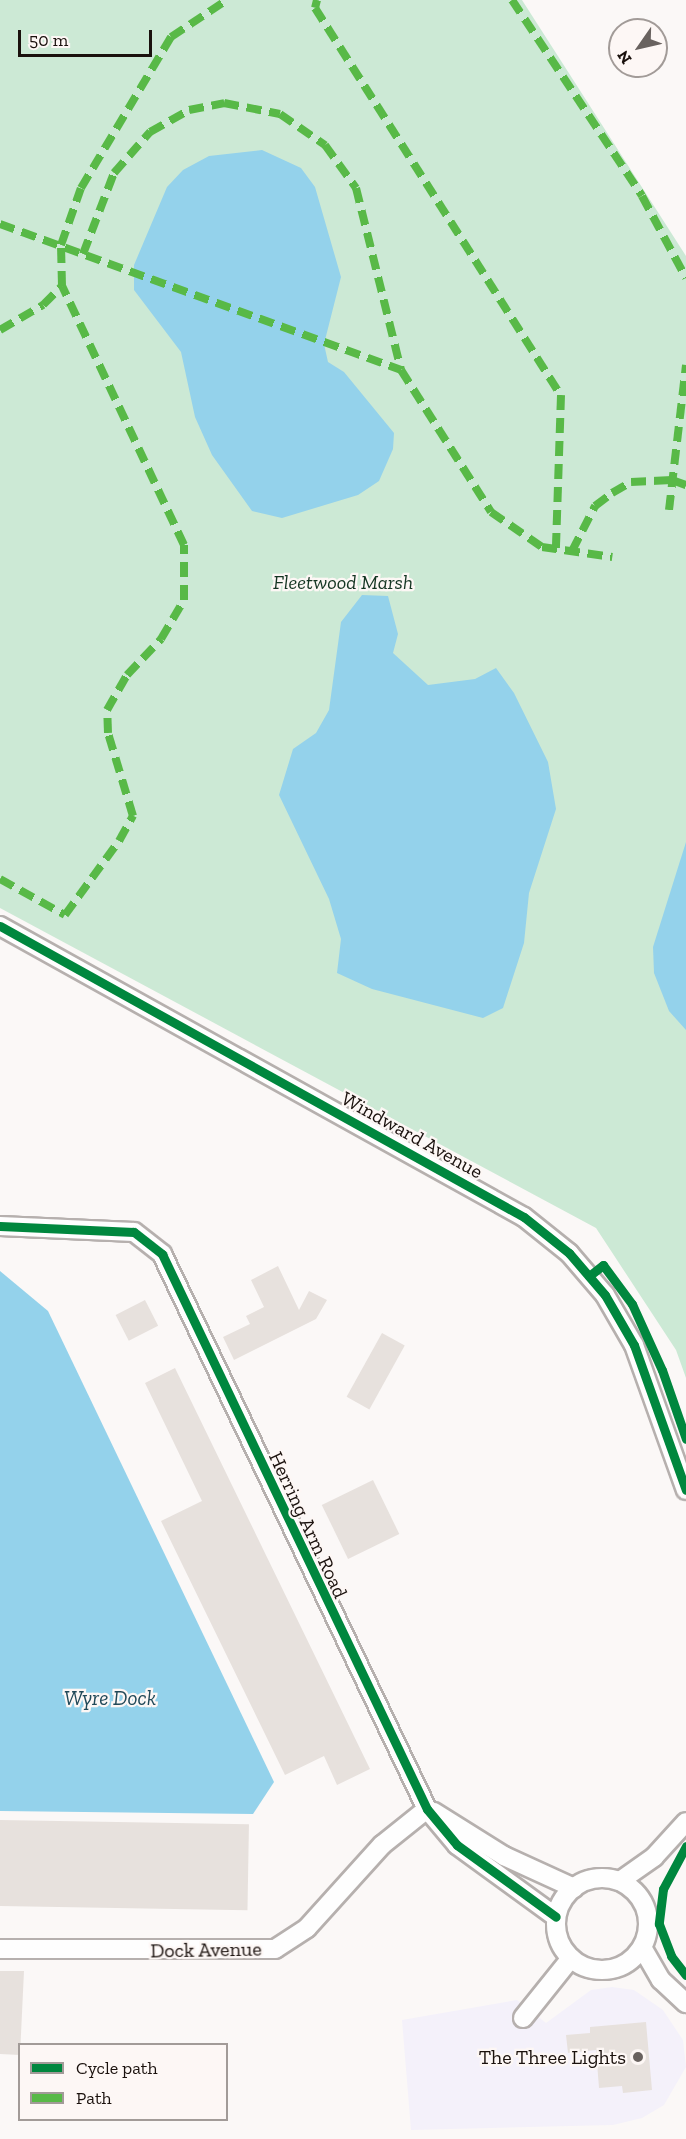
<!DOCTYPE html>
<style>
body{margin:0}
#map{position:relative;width:686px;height:2139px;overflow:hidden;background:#fbf8f7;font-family:"Zilla Slab",serif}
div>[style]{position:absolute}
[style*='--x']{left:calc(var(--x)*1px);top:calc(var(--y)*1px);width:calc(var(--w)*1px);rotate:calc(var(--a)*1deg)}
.commercial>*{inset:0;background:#f4f1fa}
.green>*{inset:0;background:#cce9d5}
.water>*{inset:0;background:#94d2eb}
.building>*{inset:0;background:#e7e1dd;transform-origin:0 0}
.roads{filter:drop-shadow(2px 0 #b6b0ae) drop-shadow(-2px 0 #b6b0ae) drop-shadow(0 2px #b6b0ae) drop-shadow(0 -2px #b6b0ae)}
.minor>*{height:18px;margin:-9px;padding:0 9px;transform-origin:9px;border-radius:9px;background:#fefefe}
.minor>.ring{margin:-9px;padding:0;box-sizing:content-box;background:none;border:18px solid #fefefe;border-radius:50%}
.quiet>*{height:8px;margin-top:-4px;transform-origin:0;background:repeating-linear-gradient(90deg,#58b947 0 15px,transparent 0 23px)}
.cycleway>*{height:9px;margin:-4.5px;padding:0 4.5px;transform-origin:4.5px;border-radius:4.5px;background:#00873e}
.dots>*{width:16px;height:16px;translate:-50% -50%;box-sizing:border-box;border:3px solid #fdf7f5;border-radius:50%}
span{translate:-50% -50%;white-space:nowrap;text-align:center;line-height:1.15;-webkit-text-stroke:4.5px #fdf7f5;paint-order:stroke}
.park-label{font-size:20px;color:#143522;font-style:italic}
.street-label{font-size:20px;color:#1a110d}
.poi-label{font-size:20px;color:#1a110d}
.right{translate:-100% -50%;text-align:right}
.water-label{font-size:21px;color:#214959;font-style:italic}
.legend{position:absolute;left:18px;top:2043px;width:210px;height:78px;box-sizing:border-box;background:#fdf7f5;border:2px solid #a29b98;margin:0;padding:8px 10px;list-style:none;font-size:18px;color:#1a110d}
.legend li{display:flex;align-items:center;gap:12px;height:30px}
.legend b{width:30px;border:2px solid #a29b98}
.north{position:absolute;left:608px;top:18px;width:60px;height:60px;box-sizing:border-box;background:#fdf7f5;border:2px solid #a29b98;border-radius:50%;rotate:236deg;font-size:16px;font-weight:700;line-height:24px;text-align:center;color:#1a110d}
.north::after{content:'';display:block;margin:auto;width:21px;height:27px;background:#69625f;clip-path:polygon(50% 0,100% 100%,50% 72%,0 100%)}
.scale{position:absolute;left:18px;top:30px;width:134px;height:27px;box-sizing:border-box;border:3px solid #1a110d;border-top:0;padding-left:8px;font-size:18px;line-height:21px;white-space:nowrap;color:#1a110d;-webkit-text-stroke:4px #fdf7f5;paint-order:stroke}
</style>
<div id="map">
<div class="commercial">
<i style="clip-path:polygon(612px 1987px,634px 1990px,663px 2010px,683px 2040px,686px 2067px,664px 2105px,642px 2118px,613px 2125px,411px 2130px,402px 2020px,517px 2000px,546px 2023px,591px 1990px)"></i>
</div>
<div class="green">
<i style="clip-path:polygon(0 0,522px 0,686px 256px,686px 1378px,676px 1350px,596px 1228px,0 908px)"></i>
</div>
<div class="water">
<i style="clip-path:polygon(262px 150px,301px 168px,315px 187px,341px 277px,324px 344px,328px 362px,344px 372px,394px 433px,393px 449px,379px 481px,358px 495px,282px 518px,252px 511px,212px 455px,195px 417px,181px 352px,134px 290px,134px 265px,167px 187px,183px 170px,209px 156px)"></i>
<i style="clip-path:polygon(362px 595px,388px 596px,398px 634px,393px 653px,428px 685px,475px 679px,496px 668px,514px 693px,548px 762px,556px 809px,529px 893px,524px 943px,503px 1008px,483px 1018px,372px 989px,337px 973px,341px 939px,329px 899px,279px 795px,293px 749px,316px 733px,329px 710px,341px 622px)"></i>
<i style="clip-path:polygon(686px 842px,686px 1030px,669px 1011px,654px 973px,653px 947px)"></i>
<i style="clip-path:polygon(0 1271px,48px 1311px,274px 1782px,253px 1814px,0 1811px)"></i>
</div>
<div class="building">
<i style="clip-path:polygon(278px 1266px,299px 1310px,309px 1291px,327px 1300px,316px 1319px,234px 1360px,223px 1337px,250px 1324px,246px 1316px,264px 1307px,251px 1280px)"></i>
<i style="left:145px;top:1300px;width:29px;height:33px;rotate:63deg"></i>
<i style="left:382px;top:1333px;width:26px;height:73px;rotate:29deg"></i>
<i style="clip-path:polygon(175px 1368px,370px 1769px,337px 1785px,324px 1756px,285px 1775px,161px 1521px,202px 1501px,145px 1383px)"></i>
<i style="left:373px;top:1480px;width:60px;height:57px;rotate:64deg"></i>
<i style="left:0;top:1820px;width:249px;height:86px;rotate:1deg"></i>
<i style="clip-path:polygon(0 1971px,24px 1971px,20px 2055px,0 2054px)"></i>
<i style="clip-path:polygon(646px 2022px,652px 2090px,623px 2093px,622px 2086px,599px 2088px,596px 2050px,568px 2053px,566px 2035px,590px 2033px,590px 2027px)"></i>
</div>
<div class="roads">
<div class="minor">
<i style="--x:0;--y:926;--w:599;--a:29.05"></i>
<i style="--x:524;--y:1217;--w:58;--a:38.7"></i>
<i style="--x:569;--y:1253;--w:55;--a:49.4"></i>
<i style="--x:605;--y:1295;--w:58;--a:59.9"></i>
<i style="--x:634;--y:1345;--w:154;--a:70.3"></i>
<i style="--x:0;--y:1226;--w:134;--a:2.6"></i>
<i style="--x:134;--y:1232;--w:36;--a:38"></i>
<i style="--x:162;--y:1254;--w:615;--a:64.48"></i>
<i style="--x:427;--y:1809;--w:47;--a:50.2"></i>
<i style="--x:457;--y:1845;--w:122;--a:36"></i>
<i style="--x:434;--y:1812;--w:83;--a:32.2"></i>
<i style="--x:504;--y:1856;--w:77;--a:24.6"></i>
<i class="ring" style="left:556px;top:1878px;width:74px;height:74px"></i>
<i style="--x:620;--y:1881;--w:42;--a:-35.2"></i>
<i style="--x:654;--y:1857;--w:47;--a:-47.6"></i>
<i style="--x:0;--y:1949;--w:275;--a:0"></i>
<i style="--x:275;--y:1949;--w:38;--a:-33"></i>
<i style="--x:307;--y:1928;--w:112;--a:-47.9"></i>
<i style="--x:382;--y:1845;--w:58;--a:-38.7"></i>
<i style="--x:643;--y:1949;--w:36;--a:60"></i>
<i style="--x:661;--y:1980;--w:34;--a:43"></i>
<i style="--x:523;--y:2018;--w:77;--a:-51.3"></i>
</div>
</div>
<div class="quiet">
<i style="--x:317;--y:0;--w:8;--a:104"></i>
<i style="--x:315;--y:8;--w:459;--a:57.6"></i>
<i style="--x:561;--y:395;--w:154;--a:91.9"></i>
<i style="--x:512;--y:0;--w:235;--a:56.4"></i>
<i style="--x:642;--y:196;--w:93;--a:61.8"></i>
<i style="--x:0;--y:224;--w:427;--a:20"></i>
<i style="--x:401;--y:370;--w:168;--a:57.6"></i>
<i style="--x:491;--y:512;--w:62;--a:34.5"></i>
<i style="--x:542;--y:547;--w:71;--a:8.1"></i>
<i style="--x:83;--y:254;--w:87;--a:-69.1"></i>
<i style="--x:114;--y:173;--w:55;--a:-48.7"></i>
<i style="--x:150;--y:132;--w:45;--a:-29.4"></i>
<i style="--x:189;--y:110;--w:36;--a:-11"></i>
<i style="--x:224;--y:103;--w:57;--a:11.1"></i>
<i style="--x:280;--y:114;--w:55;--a:34.6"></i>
<i style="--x:325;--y:145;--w:53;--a:54.2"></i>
<i style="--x:356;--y:188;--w:187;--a:76.1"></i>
<i style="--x:0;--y:330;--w:50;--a:-30.2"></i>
<i style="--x:43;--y:305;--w:27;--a:-45"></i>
<i style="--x:62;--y:286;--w:41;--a:-91.4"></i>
<i style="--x:61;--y:245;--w:60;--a:-70.7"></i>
<i style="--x:81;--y:188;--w:176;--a:-59.2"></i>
<i style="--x:171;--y:37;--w:67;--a:-33.5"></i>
<i style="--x:669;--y:510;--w:146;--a:-83.3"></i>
<i style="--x:572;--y:551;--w:51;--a:-62.9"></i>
<i style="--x:595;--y:506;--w:21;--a:-37"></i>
<i style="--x:612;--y:493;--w:22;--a:-30"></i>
<i style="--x:631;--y:482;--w:41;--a:-2.8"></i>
<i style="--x:672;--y:480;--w:15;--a:20"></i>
<i style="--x:0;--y:879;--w:74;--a:29"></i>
<i style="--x:65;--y:915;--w:92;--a:-53.9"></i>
<i style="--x:119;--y:841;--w:29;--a:-61"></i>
<i style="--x:133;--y:816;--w:87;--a:-106.8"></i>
<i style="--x:108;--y:733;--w:23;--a:-92"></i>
<i style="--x:107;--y:710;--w:40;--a:-60.3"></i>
<i style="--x:127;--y:675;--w:50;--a:-46.6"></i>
<i style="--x:161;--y:639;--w:45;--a:-59.5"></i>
<i style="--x:184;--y:600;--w:55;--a:-90"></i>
<i style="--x:184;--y:545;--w:286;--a:-115.2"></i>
</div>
<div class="cycleway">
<i style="--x:0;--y:926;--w:599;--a:29.05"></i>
<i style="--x:524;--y:1217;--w:58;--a:38.7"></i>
<i style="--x:569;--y:1253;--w:55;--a:49.4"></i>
<i style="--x:605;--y:1295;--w:58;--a:59.9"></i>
<i style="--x:634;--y:1345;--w:154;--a:70.3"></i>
<i style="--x:0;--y:1226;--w:134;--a:2.6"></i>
<i style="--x:134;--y:1232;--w:36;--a:38"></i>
<i style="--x:162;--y:1254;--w:615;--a:64.48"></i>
<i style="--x:427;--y:1809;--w:47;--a:50.2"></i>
<i style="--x:457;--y:1845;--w:122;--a:36"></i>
<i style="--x:589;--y:1276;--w:18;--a:-38"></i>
<i style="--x:603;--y:1265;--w:49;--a:53.4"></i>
<i style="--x:632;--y:1304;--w:72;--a:65.6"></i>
<i style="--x:662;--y:1370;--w:73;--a:70.8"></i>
<i style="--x:686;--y:1846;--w:49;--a:118.1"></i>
<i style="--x:663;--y:1889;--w:35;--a:97"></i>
<i style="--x:659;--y:1924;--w:34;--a:69"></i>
<i style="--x:671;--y:1956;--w:24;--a:52"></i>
</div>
<div class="dots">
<i style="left:638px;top:2057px;background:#69625f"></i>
</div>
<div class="park-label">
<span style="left:343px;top:582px">Fleetwood Marsh</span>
</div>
<div class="street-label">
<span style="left:412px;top:1135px;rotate:29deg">Windward Avenue</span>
<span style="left:308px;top:1525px;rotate:65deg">Herring Arm Road</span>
<span style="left:206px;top:1950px;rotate:-1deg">Dock Avenue</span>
</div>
<div class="poi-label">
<span class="right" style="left:626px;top:2057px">The Three Lights</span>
</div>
<div class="water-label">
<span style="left:110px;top:1698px">Wyre Dock</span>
</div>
<ul class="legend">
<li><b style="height:8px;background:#00873e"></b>Cycle path</li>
<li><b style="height:8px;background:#58b947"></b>Path</li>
</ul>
<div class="north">N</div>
<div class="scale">50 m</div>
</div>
